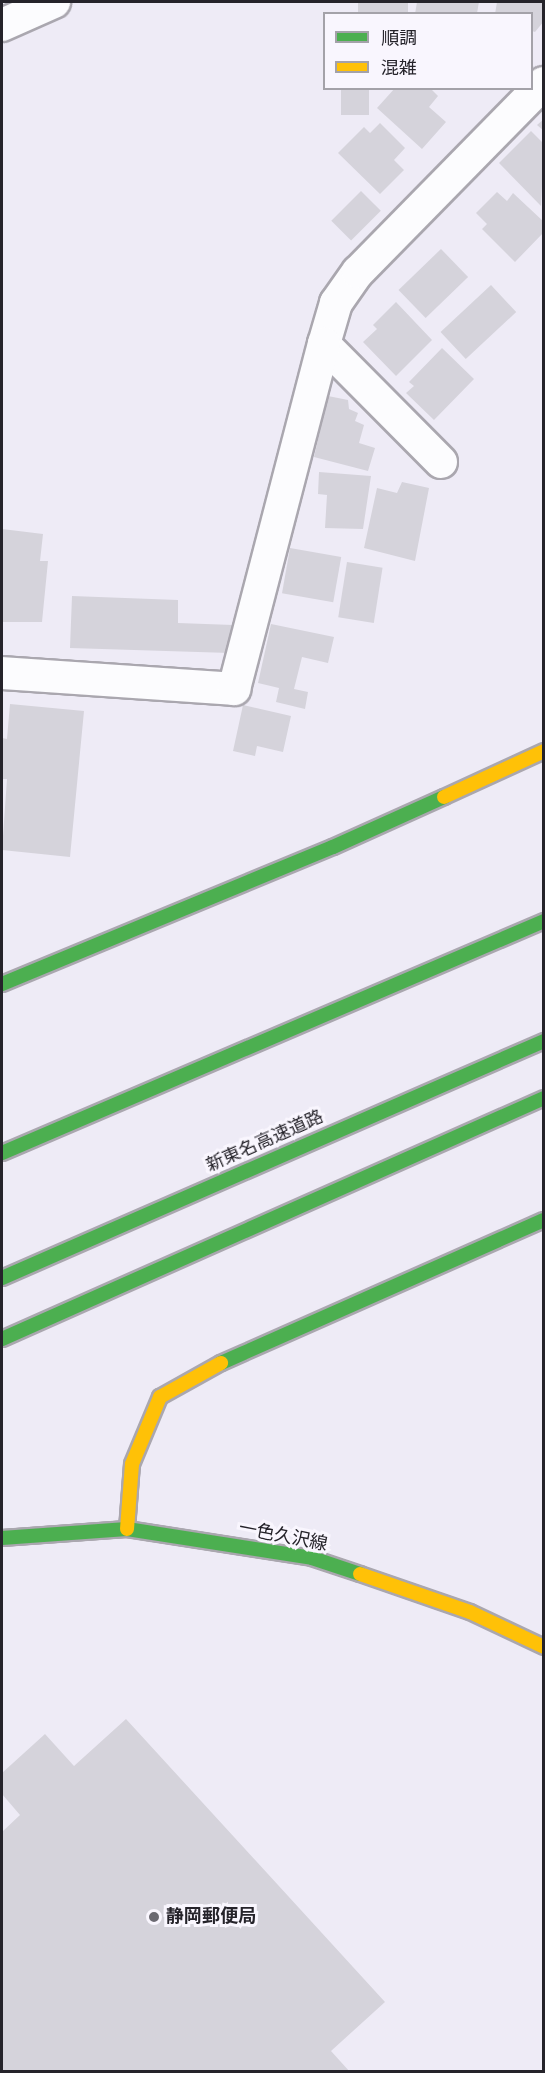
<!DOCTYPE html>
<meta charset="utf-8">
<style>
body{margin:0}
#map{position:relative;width:545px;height:2073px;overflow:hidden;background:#eeebf6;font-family:"Source Sans 3","Noto Sans JP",sans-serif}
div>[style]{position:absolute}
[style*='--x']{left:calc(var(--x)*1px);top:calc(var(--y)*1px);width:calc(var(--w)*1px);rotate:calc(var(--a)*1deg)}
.building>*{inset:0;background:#d5d3db;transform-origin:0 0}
.roads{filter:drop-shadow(2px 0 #aaa7af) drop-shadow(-2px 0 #aaa7af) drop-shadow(0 2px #aaa7af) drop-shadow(0 -2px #aaa7af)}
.street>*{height:32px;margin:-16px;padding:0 16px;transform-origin:16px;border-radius:16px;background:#fcfcfe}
.fast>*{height:14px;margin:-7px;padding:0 7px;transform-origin:7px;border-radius:7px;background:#4caf50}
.slow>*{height:14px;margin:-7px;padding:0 7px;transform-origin:7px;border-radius:7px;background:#ffc107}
.dots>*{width:16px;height:16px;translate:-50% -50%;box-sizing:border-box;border:3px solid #f9f6fe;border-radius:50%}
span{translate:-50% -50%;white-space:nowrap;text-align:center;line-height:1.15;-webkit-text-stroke:6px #f9f6fe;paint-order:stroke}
.street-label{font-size:18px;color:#25232a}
.poi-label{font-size:18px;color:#25232a;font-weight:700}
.left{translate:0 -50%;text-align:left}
.frame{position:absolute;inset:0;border:3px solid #25232a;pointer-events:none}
.legend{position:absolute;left:323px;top:12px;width:210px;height:78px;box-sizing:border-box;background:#f9f6fe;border:2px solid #a4a2a9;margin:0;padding:8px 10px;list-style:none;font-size:18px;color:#25232a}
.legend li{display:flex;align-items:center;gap:12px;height:30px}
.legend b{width:30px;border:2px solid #a4a2a9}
</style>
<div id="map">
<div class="building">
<i style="left:358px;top:2px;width:50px;height:12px"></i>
<i style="clip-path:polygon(417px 2px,479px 2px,477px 13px,415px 14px)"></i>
<i style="clip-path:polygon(497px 2px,544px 2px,544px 21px,535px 32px,532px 31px,532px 14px,495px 14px)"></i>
<i style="left:341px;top:88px;width:28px;height:27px"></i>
<i style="clip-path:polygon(395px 88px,430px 88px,438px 96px,429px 107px,446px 122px,422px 149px,377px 108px)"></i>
<i style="clip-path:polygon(544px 119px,544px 131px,537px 125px)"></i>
<i style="clip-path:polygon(380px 123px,405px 148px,394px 160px,404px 170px,380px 194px,338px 153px,364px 127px,370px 133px)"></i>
<i style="clip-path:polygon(531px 131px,544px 144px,541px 206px,499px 163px)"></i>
<i style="left:361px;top:191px;width:28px;height:42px;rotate:45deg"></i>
<i style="clip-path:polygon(497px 192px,507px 201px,513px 193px,544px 222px,544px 232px,515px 262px,482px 229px,487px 224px,476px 213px)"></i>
<i style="left:441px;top:249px;width:39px;height:59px;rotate:46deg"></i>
<i style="left:491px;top:285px;width:37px;height:69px;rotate:47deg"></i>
<i style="clip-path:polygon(396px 302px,432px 340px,396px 376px,363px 342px,377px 329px,373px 325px)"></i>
<i style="clip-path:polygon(442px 348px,474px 379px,434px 420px,406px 393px,414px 386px,409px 382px)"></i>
<i style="clip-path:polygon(328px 396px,348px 400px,349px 409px,358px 413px,355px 421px,364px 425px,359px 443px,375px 448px,368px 471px,314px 457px)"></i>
<i style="clip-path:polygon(319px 472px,371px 476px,363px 529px,325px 528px,327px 495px,318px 494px)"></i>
<i style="clip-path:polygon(402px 482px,429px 488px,415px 561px,364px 548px,377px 488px,397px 493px)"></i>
<i style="clip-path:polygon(2px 529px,43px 534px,40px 561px,48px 561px,42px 622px,2px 622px)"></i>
<i style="left:290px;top:548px;width:52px;height:46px;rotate:10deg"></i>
<i style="left:347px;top:562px;width:36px;height:56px;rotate:9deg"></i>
<i style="clip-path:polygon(72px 596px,178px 600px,178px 623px,233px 625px,230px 653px,70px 648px)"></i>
<i style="clip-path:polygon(271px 624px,334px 637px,328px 663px,302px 657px,294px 689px,308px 692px,305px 709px,276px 702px,279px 688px,258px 683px)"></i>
<i style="clip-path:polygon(10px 704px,84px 711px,70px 857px,2px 850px,7px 779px,2px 779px,2px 738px,7px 739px)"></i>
<i style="clip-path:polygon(243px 705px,291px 716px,283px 752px,257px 746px,255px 756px,233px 751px)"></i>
<i style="clip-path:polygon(126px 1719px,385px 2002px,331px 2051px,350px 2072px,2px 2072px,2px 1832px,20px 1815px,2px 1794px,2px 1773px,45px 1734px,74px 1766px)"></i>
</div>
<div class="roads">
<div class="street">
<i style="--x:2;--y:25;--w:57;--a:-23.9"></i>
<i style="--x:441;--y:462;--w:166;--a:-134.8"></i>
<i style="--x:324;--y:344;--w:43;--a:-73.7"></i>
<i style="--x:336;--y:303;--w:38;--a:-55"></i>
<i style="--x:358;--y:272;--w:265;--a:-45.5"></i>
<i style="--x:2;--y:673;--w:233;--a:3.9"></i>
<i style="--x:234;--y:689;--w:357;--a:-75.4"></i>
</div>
<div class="fast">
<i style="--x:2;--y:984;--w:358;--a:-22.5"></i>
<i style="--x:333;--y:847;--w:122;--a:-24.2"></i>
<i style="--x:2;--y:1153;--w:590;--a:-23.17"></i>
<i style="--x:2;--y:1278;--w:592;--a:-23.62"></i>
<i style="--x:2;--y:1339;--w:593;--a:-23.97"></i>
<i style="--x:221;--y:1363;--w:353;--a:-23.9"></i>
<i style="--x:2;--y:1538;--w:125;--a:-4.1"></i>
<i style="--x:127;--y:1529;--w:187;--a:8.9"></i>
<i style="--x:312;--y:1558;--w:51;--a:18.4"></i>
</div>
<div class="slow">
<i style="--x:444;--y:797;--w:110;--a:-24.7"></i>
<i style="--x:127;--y:1529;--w:65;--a:-85.6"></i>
<i style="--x:132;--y:1464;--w:73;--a:-67.3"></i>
<i style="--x:160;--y:1397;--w:70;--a:-29.1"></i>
<i style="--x:360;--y:1574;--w:116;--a:19.1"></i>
<i style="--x:470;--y:1612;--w:82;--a:25.3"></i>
</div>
</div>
<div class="dots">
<i style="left:154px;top:1917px;background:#6b6971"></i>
</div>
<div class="street-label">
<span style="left:265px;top:1142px;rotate:-24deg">新東名高速道路</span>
<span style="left:283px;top:1537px;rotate:11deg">一色久沢線</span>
</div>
<div class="poi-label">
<span class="left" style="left:166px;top:1917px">静岡郵便局</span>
</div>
<div class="frame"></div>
<ul class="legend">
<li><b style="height:8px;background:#4caf50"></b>順調</li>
<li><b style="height:8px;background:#ffc107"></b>混雑</li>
</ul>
</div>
